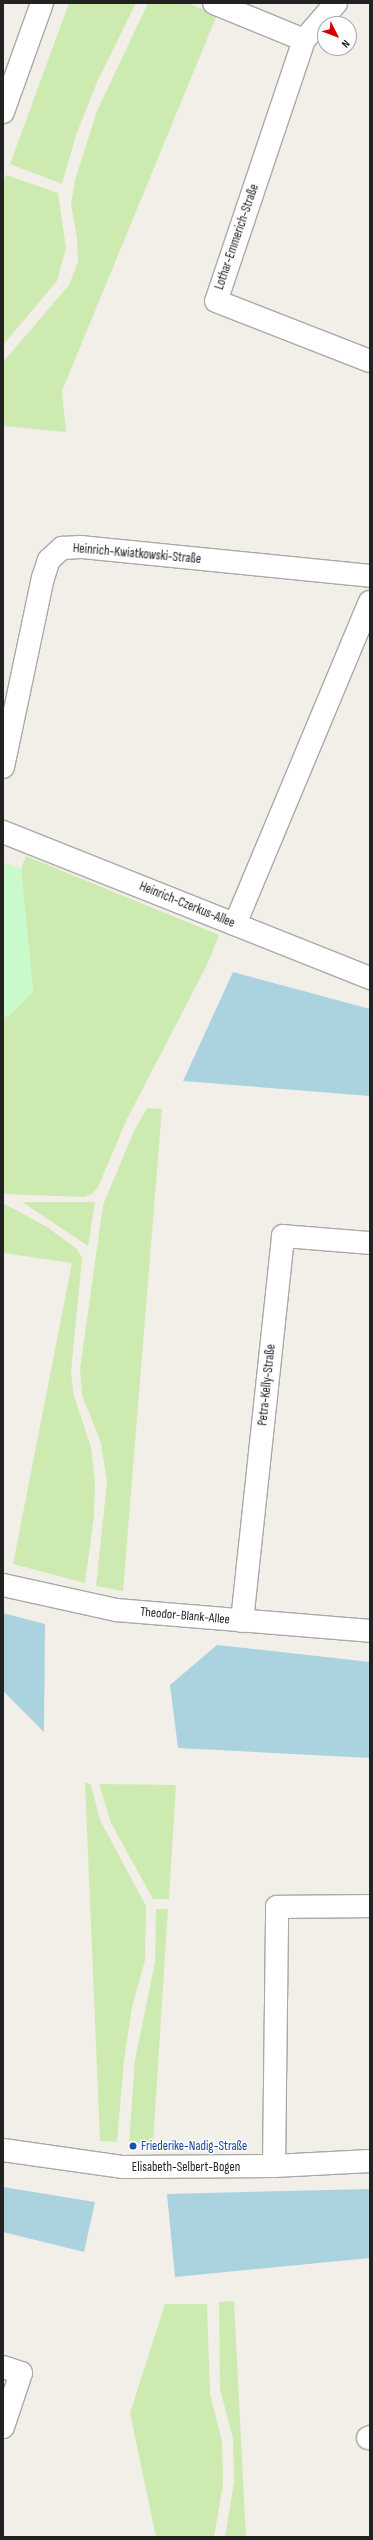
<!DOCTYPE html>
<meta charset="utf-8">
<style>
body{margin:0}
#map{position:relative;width:373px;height:2540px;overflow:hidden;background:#f2efe9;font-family:"Sofia Sans Condensed",sans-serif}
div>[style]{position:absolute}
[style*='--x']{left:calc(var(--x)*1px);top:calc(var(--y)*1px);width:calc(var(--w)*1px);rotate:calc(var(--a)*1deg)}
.grass>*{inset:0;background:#cdebb0}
.park>*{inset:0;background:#c8facc}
.water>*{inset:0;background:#aad3df}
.roads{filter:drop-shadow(1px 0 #a9a9a9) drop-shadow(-1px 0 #a9a9a9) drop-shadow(0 1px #a9a9a9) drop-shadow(0 -1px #a9a9a9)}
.minor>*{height:22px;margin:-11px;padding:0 11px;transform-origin:11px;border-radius:11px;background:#fff}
.dots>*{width:11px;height:11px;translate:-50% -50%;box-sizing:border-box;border:2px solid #fff;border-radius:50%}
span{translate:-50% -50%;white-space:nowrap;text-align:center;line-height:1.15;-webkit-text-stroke:3px #fff;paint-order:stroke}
.street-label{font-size:13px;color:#222}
.transit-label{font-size:13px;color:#164399}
.left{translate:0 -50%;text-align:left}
.frame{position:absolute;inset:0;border:4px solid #222;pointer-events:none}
.north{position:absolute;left:317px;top:16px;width:40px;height:40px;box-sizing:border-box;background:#fff;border:1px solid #a7a7a7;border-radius:50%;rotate:132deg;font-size:11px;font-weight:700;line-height:16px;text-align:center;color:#222}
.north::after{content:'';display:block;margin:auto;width:14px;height:18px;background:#d40000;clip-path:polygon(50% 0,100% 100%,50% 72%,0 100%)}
</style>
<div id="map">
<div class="grass">
<i style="clip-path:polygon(69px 3px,136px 3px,98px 80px,76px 135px,62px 184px,10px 164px)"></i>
<i style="clip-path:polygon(148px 3px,187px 3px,217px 15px,62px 391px,66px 432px,3px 426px,3px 362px,69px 285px,78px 262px,77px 238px,71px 204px,75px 180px,97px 111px)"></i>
<i style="clip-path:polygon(6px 175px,58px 193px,66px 248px,57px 281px,3px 345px,3px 182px)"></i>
<i style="clip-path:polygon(26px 856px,219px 935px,207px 965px,127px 1119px,98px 1187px,92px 1194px,84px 1197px,3px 1194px,3px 1018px,11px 1014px,33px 991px,21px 869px)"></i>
<i style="clip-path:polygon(147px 1108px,162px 1109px,123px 1591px,96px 1586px,107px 1482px,101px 1443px,82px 1395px,80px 1369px,103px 1205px,134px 1131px)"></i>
<i style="clip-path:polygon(22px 1202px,95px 1202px,88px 1246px)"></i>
<i style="clip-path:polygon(3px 1203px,47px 1227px,77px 1249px,82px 1258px,71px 1373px,74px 1396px,91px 1447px,95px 1481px,94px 1516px,85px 1583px,13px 1564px,72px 1263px,3px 1253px)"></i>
<i style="clip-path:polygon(85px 1782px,91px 1785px,100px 1820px,146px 1906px,145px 1960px,132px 2007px,124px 2061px,117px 2142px,100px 2141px)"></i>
<i style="clip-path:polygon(99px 1784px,176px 1785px,169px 1899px,153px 1899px,111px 1823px)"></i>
<i style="clip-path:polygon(156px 1909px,168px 1909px,153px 2144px,129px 2143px,135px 2060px,155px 1962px)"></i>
<i style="clip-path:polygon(234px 2301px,246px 2537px,225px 2537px,234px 2482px,233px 2439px,220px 2389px,219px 2302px)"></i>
<i style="clip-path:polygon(165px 2304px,207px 2304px,210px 2394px,222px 2441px,223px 2484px,214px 2537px,156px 2537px,130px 2413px)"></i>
</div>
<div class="park">
<i style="clip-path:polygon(3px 862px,21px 869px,33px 991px,11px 1014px,3px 1018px)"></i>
</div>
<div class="water">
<i style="clip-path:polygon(233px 972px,370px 1009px,370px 1096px,183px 1081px)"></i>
<i style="clip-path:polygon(3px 1613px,45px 1624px,44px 1732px,3px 1691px)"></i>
<i style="clip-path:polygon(217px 1645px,370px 1662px,370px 1758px,178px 1748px,170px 1685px)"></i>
<i style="clip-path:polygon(3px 2187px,95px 2202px,84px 2252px,3px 2232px)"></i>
<i style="clip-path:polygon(370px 2189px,370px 2258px,175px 2277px,167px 2194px)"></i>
</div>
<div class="roads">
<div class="minor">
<i style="--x:214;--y:3;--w:97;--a:22.3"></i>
<i style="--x:336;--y:3;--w:49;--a:130.9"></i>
<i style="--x:304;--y:40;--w:275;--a:108.6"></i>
<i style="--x:216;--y:301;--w:165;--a:21.3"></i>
<i style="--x:3;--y:112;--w:116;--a:-70.3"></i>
<i style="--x:3;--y:767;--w:193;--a:-78.1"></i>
<i style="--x:43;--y:578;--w:19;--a:-72"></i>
<i style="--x:49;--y:560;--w:18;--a:-43"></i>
<i style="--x:62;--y:548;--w:19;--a:-3"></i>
<i style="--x:81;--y:547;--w:290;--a:5.7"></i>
<i style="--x:3;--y:832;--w:395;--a:21.7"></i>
<i style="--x:235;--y:924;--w:349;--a:-67.3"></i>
<i style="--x:3;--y:1585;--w:116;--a:12.5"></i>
<i style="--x:116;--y:1610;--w:255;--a:4.7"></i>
<i style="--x:242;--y:1621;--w:387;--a:-83.9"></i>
<i style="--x:283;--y:1236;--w:87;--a:4.6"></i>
<i style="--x:3;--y:2150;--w:120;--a:8.1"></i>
<i style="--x:122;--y:2167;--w:152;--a:-0.4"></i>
<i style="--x:274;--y:2166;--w:96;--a:-3"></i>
<i style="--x:274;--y:2166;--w:259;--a:-89.3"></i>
<i style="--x:277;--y:1907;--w:93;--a:-0.6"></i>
<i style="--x:3;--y:2367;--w:19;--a:18"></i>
<i style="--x:21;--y:2373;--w:57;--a:108.4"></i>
<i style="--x:368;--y:2438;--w:2;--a:-27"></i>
</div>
</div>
<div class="dots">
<i style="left:133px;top:2146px;background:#1a4fb4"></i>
</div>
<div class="street-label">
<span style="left:237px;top:237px;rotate:-71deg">Lothar-Emmerich-Straße</span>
<span style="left:137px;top:554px;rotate:5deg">Heinrich-Kwiatkowski-Straße</span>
<span style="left:187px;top:905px;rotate:22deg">Heinrich-Czerkus-Allee</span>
<span style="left:267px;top:1385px;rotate:-84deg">Petra-Kelly-Straße</span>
<span style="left:185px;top:1616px;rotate:5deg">Theodor-Blank-Allee</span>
<span style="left:186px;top:2167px">Elisabeth-Selbert-Bogen</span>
</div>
<div class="transit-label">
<span class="left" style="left:141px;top:2146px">Friederike-Nadig-Straße</span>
</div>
<div class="frame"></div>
<div class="north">N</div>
</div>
